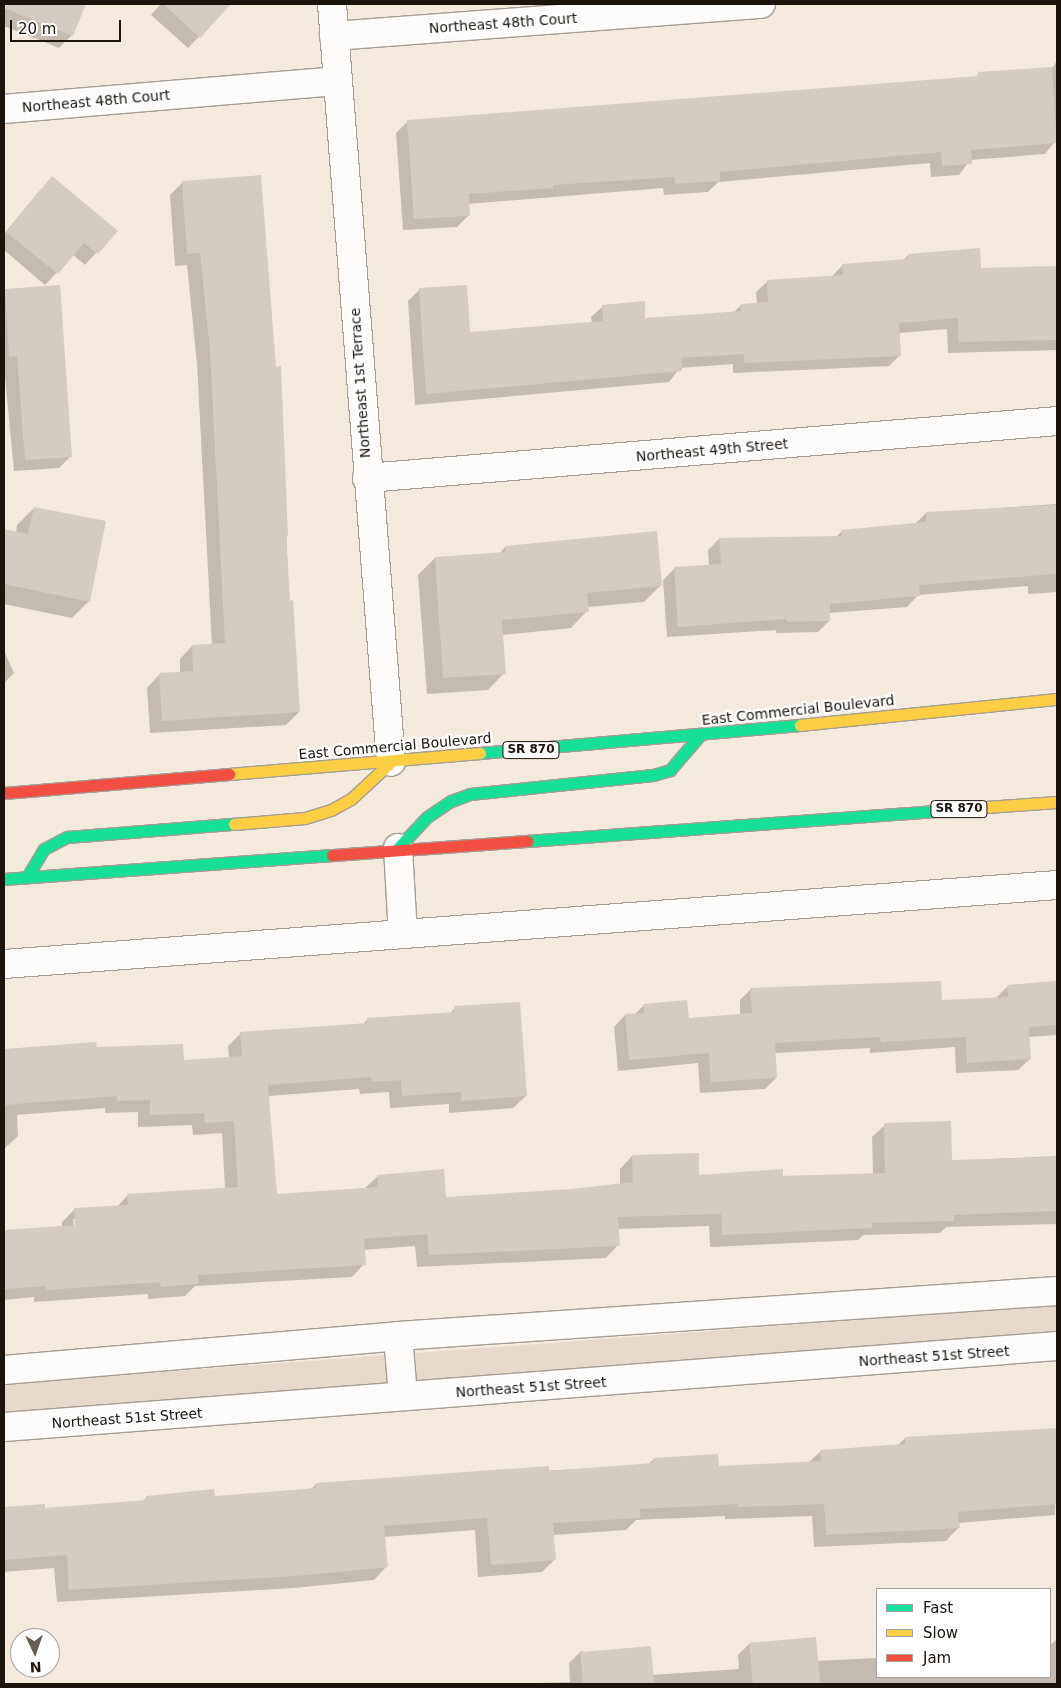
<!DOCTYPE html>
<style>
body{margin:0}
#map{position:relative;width:1061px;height:1688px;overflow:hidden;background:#f4e9dd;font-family:"DejaVu Sans",sans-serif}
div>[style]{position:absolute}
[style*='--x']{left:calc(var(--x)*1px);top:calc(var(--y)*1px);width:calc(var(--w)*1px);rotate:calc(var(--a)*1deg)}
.green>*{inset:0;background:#e6d9cb}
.shadow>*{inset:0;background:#0003}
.building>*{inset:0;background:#d4cbc2;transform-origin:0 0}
.roads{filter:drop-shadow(1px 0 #a59d94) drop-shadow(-1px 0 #a59d94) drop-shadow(0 1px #a59d94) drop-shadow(0 -1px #a59d94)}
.street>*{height:28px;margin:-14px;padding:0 14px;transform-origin:14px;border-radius:14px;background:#fdfcfa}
.fast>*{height:11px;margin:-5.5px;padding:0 5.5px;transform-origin:5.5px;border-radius:5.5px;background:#16e098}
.slow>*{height:11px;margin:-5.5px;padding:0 5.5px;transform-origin:5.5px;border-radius:5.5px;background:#ffcf43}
.jam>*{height:11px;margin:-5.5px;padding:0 5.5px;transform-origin:5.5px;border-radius:5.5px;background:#f24e42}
span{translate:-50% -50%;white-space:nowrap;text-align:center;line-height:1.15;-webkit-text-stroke:4.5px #fff;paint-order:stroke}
.shield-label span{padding:1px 4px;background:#fff;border:1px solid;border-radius:4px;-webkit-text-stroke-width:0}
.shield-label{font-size:12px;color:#1b140c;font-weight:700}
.street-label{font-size:14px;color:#1b140c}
.frame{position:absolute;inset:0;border:5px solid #1b140c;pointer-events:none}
.legend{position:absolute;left:876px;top:1588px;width:175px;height:90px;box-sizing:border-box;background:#fff;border:1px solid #a4a19e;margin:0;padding:6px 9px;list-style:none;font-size:15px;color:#1b140c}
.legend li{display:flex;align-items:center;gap:10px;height:25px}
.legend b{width:25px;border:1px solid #a4a19e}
.north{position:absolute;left:10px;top:1628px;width:50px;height:50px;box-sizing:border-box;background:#fff;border:1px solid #a4a19e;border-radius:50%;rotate:177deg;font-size:14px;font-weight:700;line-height:20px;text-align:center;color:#1b140c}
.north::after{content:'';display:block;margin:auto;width:18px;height:22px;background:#675f55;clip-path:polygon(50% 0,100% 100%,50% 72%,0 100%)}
.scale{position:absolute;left:10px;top:20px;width:111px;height:22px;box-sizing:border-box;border:2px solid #1b140c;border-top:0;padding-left:6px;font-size:15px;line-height:18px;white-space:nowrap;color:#1b140c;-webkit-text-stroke:4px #fff;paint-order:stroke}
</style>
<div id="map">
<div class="green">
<i style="clip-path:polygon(1057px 1305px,1057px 1334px,4px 1418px,4px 1384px)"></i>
</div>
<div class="shadow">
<i style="clip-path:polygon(4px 4px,85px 4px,72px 35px,59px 48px,4px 26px)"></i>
<i style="clip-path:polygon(161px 4px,230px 4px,188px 48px,151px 15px)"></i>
<i style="clip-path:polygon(1057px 61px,1057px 139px,1045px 154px,970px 160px,959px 175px,931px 177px,930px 163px,718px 182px,708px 192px,664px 195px,663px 188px,468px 204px,469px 215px,457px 227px,403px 230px,396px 133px,408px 121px,975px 77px,979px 74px,1052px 68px)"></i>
<i style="clip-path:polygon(183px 182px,275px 368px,280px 368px,289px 602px,299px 712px,286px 725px,150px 733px,147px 688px,159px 675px,180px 673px,180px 659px,192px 646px,212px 645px,197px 364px,187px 265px,175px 266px,170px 195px)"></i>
<i style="clip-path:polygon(41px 189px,116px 231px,85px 265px,73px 255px,45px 285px,4px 250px,4px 234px)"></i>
<i style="clip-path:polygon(908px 255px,980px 269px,1057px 267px,1057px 350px,948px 353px,947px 329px,899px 333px,900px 355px,889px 366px,733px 373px,733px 364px,680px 368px,669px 382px,415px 405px,408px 301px,420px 289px,469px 333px,592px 324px,591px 317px,603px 306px,644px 319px,733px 313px,741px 305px,757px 304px,756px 292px,768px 281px,831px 277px,843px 265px,903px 261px)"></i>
<i style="clip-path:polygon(5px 290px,71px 456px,59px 468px,14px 471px,4px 367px)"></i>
<i style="clip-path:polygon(1057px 504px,1057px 592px,1028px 594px,1028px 586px,918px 595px,907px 607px,829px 613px,829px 621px,818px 632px,776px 633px,776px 630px,667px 637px,663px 580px,675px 568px,709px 566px,708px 550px,719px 539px,836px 537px,842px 531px,915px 524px,926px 513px)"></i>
<i style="clip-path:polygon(34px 508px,89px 601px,72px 618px,4px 604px,4px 532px,16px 533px,17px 525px)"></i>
<i style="clip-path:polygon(505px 547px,661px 585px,644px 602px,587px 607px,587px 611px,571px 628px,502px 635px,504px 673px,488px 690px,427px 694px,418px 575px,435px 558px,499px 554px)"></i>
<i style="clip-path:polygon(4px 651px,14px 673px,4px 683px)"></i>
<i style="clip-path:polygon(1057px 981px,1057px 1035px,1028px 1037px,1030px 1059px,1018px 1070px,956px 1073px,955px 1047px,870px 1053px,870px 1048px,775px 1053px,776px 1078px,765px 1089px,700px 1093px,698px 1063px,618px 1071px,614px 1027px,625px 1015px,634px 1015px,644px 1005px,688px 1019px,740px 1015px,740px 1000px,751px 989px,941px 1001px,996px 998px,1008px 986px)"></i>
<i style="clip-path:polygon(evenodd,455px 1008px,526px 1096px,513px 1108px,449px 1113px,449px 1104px,390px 1108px,389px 1092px,360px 1094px,359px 1089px,268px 1096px,276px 1196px,365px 1188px,378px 1176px,445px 1198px,573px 1190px,620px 1185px,620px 1169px,632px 1156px,698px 1177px,873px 1175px,872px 1137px,885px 1125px,951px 1161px,1057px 1156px,1057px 1224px,946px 1227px,940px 1233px,863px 1235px,858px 1240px,710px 1247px,709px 1226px,617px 1229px,618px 1245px,606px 1258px,417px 1267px,415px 1246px,363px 1250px,364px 1264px,352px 1277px,195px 1286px,185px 1296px,148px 1299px,148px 1294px,34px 1302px,34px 1297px,4px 1300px,4px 1232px,62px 1227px,62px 1222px,74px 1210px,117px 1207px,127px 1196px,225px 1189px,222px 1133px,193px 1135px,192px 1125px,138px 1127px,138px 1112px,105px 1113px,105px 1108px,17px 1115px,18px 1136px,4px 1149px,4px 1051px,95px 1043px,95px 1048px,183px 1061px,229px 1058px,228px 1046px,241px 1033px,362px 1025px,367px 1020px,449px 1014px,455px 1008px,73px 1219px,76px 1219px,74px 1231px,73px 1219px)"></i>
<i style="clip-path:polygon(1057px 1429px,1055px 1515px,958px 1523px,958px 1528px,946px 1541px,814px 1547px,812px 1516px,725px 1519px,725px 1516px,636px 1520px,626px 1530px,553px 1535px,555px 1559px,542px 1572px,478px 1577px,475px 1530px,384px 1537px,386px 1567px,374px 1580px,294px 1588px,57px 1602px,54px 1568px,4px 1572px,4px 1508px,44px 1505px,44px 1510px,142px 1502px,147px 1497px,213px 1498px,310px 1490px,316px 1484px,647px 1465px,654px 1459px,718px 1468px,808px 1463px,821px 1451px,898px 1445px,905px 1438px)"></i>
<i style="clip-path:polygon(1057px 1639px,1057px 1684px,507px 1684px,570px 1682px,569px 1663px,581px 1651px,652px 1675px,739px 1669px,738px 1655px,750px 1643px,817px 1661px,877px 1658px,877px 1677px,1050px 1677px,1050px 1645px)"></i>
</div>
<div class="building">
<i style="clip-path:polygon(4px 4px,86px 4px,73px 36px,4px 8px)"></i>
<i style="clip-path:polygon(163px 4px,231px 4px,200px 38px)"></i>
<i style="clip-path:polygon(1052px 67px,1057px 143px,971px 150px,972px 164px,942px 166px,941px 152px,720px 172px,720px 181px,675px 184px,674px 177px,553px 185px,553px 188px,469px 194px,470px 216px,414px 219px,407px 120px,978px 76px,978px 72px)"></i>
<i style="clip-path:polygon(261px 175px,276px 367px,281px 366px,288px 536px,286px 536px,290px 601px,293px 600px,300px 712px,162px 721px,159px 673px,193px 671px,192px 645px,225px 643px,210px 351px,200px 253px,187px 254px,182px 181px)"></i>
<i style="clip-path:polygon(52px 176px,118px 231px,98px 254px,84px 243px,58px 274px,6px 232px)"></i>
<i style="clip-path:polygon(980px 248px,981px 268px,1057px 266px,1057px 340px,959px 342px,958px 318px,899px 323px,901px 356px,744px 363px,744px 354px,681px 358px,682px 371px,426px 394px,419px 288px,467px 285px,470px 332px,603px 321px,602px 305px,645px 301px,645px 318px,741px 311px,741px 304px,768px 302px,767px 280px,843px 275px,842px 264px,908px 259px,908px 254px)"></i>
<i style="clip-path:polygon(60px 285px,72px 457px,25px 460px,17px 356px,9px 357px,5px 289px)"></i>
<i style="clip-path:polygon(1057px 505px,1057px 574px,919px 585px,920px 596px,830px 604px,830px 621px,787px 622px,787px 619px,678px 627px,674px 567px,721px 564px,719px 538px,842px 536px,841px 530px,926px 522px,926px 512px)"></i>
<i style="clip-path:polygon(34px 507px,106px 521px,90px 602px,4px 584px,4px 529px,28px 534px)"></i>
<i style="clip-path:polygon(657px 531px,662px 586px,587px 593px,589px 612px,502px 620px,506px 674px,443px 678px,435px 557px,506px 552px,505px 546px)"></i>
<i style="clip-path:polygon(941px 981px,942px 1000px,1008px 997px,1007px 985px,1057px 981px,1057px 1025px,1029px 1027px,1031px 1059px,967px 1063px,966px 1037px,881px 1042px,880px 1037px,775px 1043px,777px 1078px,711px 1082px,709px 1053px,629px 1060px,625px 1014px,644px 1013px,643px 1004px,687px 1000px,689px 1018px,752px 1013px,750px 988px)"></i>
<i style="clip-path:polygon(520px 1002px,527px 1096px,461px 1101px,461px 1092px,402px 1096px,401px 1080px,372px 1082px,371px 1077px,268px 1085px,277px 1194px,378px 1187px,377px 1175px,444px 1169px,446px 1197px,572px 1189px,633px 1182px,632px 1155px,699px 1153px,699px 1175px,783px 1169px,783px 1176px,885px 1173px,884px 1123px,951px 1121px,952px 1160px,1057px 1157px,1057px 1211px,954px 1215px,954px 1221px,872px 1223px,872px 1228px,722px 1235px,721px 1214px,618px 1217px,620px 1246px,429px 1255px,427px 1234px,364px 1239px,366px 1265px,198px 1275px,199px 1284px,161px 1287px,160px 1282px,47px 1290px,46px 1286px,4px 1289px,4px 1230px,75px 1225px,74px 1208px,128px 1205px,127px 1194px,238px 1187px,234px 1121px,205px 1123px,204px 1113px,150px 1115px,150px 1100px,117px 1101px,117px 1096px,4px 1105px,4px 1049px,96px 1042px,97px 1047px,183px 1044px,184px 1060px,242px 1056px,240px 1032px,367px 1023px,367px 1018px,455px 1012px,454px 1006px)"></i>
<i style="clip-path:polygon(1057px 1428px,1057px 1504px,958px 1512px,960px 1528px,826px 1535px,824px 1504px,738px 1507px,738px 1504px,640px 1509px,640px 1518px,553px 1523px,556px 1560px,491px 1565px,487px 1518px,384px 1526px,388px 1567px,308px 1575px,69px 1590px,67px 1555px,4px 1560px,4px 1507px,45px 1504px,45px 1508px,146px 1500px,146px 1496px,214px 1489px,215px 1496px,316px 1488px,316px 1483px,549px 1466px,549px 1471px,653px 1463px,653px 1458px,718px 1454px,719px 1466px,821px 1461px,820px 1450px,905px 1444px,905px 1437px)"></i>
<i style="left:816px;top:1637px;width:47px;height:67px;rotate:85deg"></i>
<i style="left:651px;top:1646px;width:38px;height:71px;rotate:85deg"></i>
</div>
<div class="roads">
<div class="street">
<i style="--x:332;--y:4;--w:760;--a:85.55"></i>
<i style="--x:334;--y:36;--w:428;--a:-4.3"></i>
<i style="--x:4;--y:109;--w:334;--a:-4.8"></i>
<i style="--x:367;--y:478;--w:692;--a:-4.72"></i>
<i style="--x:398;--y:848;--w:86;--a:86.7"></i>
<i style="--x:4;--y:964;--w:1056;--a:-4.29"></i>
<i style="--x:398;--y:1336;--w:60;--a:85.2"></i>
<i style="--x:4;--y:1370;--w:395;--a:-4.9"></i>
<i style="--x:398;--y:1336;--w:661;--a:-3.91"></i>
<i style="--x:4;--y:1427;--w:1056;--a:-4.4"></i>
</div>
<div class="fast">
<i style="--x:480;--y:753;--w:321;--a:-5"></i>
<i style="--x:527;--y:841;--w:446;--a:-4.2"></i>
<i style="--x:398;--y:848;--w:42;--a:-46.9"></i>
<i style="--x:427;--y:817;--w:29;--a:-34"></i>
<i style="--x:451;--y:801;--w:20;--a:-20"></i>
<i style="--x:470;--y:794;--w:184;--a:-5.9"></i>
<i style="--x:653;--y:775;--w:18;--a:-16"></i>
<i style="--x:670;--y:770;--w:46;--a:-49.4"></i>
<i style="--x:27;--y:877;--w:33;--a:-59"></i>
<i style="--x:44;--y:849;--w:26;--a:-28"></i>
<i style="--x:67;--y:837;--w:168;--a:-4.5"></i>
<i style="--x:4;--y:879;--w:329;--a:-4.2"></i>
</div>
<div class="slow">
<i style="--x:800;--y:725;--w:258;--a:-5.8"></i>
<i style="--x:229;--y:774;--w:252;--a:-4.8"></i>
<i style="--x:972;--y:808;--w:85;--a:-4"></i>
<i style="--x:234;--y:824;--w:71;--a:-4.8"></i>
<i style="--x:305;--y:818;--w:27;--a:-17"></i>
<i style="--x:331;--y:810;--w:23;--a:-29"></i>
<i style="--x:351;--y:799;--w:54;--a:-42.8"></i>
</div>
<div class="jam">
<i style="--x:4;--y:793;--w:226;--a:-4.8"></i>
<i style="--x:332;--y:855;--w:196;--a:-4.1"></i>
</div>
</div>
<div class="shield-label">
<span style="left:531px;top:750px">SR 870</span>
<span style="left:959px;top:809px">SR 870</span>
</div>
<div class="street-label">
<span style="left:503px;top:23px;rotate:-4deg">Northeast 48th Court</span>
<span style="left:96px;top:101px;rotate:-5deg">Northeast 48th Court</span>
<span style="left:360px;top:383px;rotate:-94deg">Northeast 1st Terrace</span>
<span style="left:712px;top:450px;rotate:-5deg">Northeast 49th Street</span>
<span style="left:798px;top:710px;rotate:-6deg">East Commercial Boulevard</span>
<span style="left:395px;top:746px;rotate:-5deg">East Commercial Boulevard</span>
<span style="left:934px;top:1356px;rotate:-4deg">Northeast 51st Street</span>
<span style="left:531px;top:1387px;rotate:-4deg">Northeast 51st Street</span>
<span style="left:127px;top:1418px;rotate:-4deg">Northeast 51st Street</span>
</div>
<div class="frame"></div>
<ul class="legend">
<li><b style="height:6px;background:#16e098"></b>Fast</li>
<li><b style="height:6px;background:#ffcf43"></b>Slow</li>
<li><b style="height:6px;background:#f24e42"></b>Jam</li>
</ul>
<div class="north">N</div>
<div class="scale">20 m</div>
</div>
